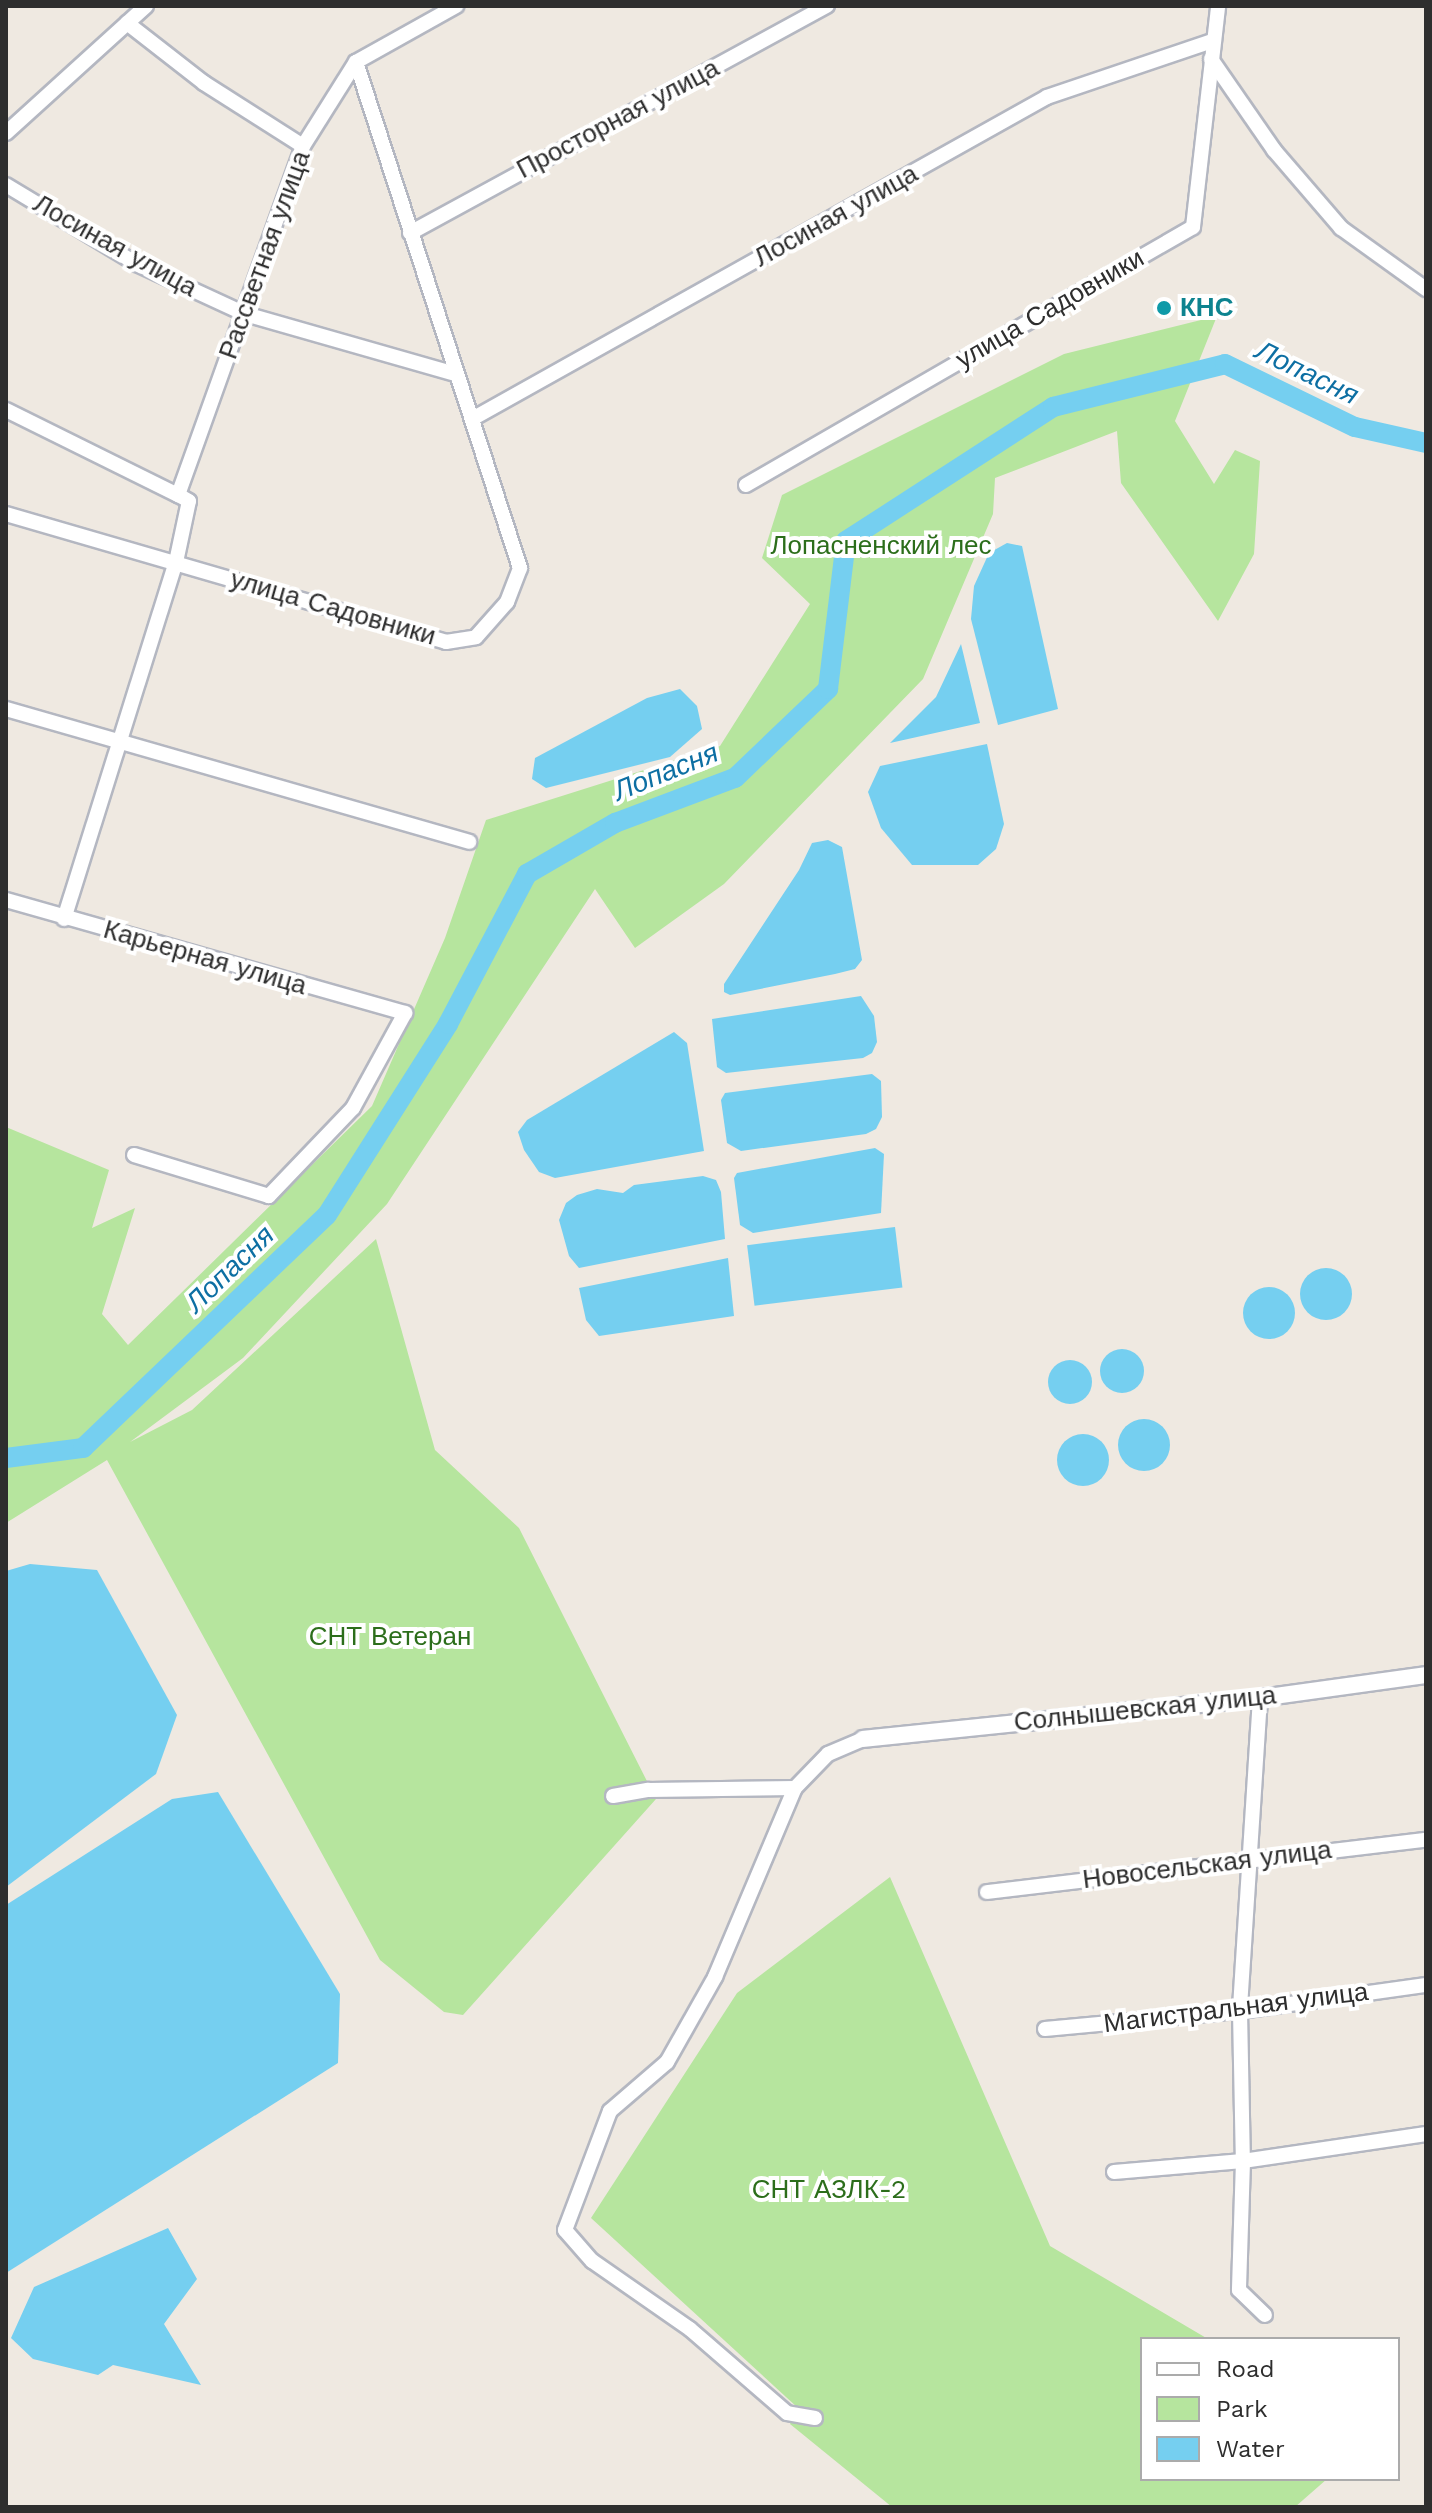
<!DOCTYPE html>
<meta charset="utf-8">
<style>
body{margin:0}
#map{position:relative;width:1432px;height:2513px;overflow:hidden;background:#efe9e1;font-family:"Work Sans",sans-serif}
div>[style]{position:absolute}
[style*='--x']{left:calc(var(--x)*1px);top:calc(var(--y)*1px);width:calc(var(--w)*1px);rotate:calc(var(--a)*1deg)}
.green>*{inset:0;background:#b6e59e}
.water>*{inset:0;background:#75cff0;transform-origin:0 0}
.round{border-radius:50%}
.river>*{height:20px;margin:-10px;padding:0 10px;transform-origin:10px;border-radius:10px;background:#75cff0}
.roads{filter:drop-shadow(2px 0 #b4b7c1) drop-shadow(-2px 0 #b4b7c1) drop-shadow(0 2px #b4b7c1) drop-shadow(0 -2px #b4b7c1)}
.minor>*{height:14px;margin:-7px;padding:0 7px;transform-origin:7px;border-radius:7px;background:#fff}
.tertiary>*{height:16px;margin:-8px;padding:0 8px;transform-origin:8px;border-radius:8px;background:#fff}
.dots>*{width:22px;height:22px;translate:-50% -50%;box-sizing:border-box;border:4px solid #fff;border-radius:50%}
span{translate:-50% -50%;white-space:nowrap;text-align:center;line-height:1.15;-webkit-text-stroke:8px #fff;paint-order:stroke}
.street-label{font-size:26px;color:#2e2e2e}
.culture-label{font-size:26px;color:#0d838f;font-weight:700}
.left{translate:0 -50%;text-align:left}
.park-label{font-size:26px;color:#2c6e1b}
.water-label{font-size:28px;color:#0d6fa3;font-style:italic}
.frame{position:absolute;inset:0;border:8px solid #2e2e2e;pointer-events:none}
.legend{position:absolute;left:1140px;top:2337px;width:260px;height:144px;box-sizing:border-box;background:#fff;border:2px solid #ababab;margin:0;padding:10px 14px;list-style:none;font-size:24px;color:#2e2e2e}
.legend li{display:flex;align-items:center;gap:16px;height:40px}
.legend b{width:40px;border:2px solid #ababab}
</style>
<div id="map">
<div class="green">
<i style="clip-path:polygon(1217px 316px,1175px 421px,1214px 484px,1235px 450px,1260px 461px,1254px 554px,1218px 621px,1121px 483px,1117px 431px,995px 478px,993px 514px,923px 679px,724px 884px,635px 948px,595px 889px,387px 1204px,243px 1358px,130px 1442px,192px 1410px,376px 1239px,435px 1450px,519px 1528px,656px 1799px,463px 2015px,444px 2012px,380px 1960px,107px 1460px,6px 1523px,6px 1127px,109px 1170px,92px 1228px,135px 1208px,102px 1314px,128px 1345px,372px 1106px,445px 938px,486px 820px,720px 746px,810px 604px,762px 558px,782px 495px,1064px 354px)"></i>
<i style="clip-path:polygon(890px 1877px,1050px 2246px,1208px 2339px,1142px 2339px,1142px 2479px,1327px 2479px,1295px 2507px,892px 2507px,790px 2424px,798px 2408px,591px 2218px,737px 1993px)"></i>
</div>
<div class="water">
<i style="clip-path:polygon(1007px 543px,1022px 546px,1058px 709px,998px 725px,971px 619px,974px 586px,989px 553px)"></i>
<i style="clip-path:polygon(961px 644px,980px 723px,890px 743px,936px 697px)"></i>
<i style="clip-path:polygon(680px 689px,697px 706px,702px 729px,670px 757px,546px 788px,532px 779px,535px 758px,647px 698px)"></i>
<i style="clip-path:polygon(987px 744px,1004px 824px,996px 849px,978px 865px,912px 865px,881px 828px,868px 792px,880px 766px)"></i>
<i style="clip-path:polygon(828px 840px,842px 847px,862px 960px,855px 969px,835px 974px,730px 995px,724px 992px,724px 984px,799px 870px,812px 843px)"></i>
<i style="clip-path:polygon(861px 996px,874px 1016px,877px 1042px,872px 1053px,863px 1058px,726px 1073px,717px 1067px,712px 1019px)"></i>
<i style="clip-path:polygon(674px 1032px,687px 1043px,704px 1151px,555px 1178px,539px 1172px,524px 1150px,518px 1132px,527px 1120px)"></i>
<i style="clip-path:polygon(872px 1074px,881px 1081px,882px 1117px,876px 1129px,866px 1134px,741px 1151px,727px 1143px,721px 1100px,725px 1093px)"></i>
<i style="clip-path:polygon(875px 1148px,884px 1154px,881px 1213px,753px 1233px,740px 1225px,734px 1178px,737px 1173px)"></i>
<i style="clip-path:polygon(703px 1176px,716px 1180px,721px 1192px,725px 1239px,579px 1268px,569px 1256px,559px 1220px,566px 1203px,577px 1195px,597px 1189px,623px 1193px,634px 1185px)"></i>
<i style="left:895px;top:1227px;width:61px;height:149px;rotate:83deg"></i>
<i style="clip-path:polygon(728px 1258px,734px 1316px,599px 1336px,586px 1320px,579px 1288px)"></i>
<i class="round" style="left:1300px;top:1268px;width:52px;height:52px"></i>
<i class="round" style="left:1243px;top:1287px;width:52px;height:52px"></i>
<i class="round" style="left:1100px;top:1349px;width:44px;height:44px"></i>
<i class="round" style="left:1048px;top:1360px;width:44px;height:44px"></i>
<i class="round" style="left:1118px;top:1419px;width:52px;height:52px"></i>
<i class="round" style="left:1057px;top:1434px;width:52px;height:52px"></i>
<i style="clip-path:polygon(30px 1564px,97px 1570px,177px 1715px,156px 1774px,6px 1887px,6px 1571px)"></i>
<i style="clip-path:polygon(218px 1792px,340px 1994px,338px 2063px,6px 2273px,6px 1905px,172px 1799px)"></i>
<i style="clip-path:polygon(168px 2228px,197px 2279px,164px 2324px,201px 2385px,113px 2365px,98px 2375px,33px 2359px,11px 2338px,34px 2287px)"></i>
</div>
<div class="river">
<i style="--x:6;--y:1458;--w:78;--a:-7.4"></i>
<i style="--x:83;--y:1448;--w:337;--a:-43.7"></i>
<i style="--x:327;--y:1215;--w:226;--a:-57.6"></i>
<i style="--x:448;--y:1024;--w:170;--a:-62.2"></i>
<i style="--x:527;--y:874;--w:102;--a:-30.1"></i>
<i style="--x:615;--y:823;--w:128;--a:-20.6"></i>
<i style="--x:735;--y:778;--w:129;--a:-43.7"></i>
<i style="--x:828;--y:689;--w:149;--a:-83.1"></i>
<i style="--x:846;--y:541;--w:247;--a:-32.9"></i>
<i style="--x:1053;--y:407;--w:177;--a:-14"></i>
<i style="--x:1225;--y:364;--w:144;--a:25.9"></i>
<i style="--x:1355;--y:427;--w:73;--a:12.7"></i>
</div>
<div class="roads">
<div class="minor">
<i style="--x:127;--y:23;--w:98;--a:37.9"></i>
<i style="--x:204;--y:83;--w:117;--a:32.5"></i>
<i style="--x:1211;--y:59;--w:111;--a:55.3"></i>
<i style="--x:1274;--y:150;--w:103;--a:49.3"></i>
<i style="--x:1341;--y:228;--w:105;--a:35.7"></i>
<i style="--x:6;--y:133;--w:189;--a:-42.2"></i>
<i style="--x:6;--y:185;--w:153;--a:31.1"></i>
<i style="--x:137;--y:264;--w:119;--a:24.8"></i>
<i style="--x:245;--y:314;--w:219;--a:15.9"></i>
<i style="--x:410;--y:233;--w:475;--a:-28.6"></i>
<i style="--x:6;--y:410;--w:192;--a:26.3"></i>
<i style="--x:472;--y:419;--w:659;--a:-29.25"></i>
<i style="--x:1047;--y:97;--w:174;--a:-18.7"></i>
<i style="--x:746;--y:485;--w:516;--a:-29.99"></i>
<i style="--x:1193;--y:227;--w:222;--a:-83.5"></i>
<i style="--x:6;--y:514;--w:458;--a:16.2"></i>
<i style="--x:446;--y:642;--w:30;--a:-9"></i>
<i style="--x:476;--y:637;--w:47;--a:-48.5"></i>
<i style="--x:507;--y:602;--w:36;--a:-69"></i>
<i style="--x:520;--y:568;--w:532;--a:-107.96"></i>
<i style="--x:6;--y:709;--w:482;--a:16"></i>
<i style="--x:6;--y:900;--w:415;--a:15.8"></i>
<i style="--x:405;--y:1013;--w:108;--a:118.7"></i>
<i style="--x:353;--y:1108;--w:122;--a:133.7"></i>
<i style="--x:269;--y:1196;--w:141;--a:-163.1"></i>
<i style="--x:64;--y:919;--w:374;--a:-72.6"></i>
<i style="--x:176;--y:562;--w:62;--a:-78"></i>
<i style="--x:189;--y:501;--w:13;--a:-151"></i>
<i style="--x:178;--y:495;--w:371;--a:-70.3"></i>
<i style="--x:303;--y:146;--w:99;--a:-57.8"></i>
<i style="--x:356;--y:62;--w:115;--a:-29.2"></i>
<i style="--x:1260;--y:1698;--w:314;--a:93.7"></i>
<i style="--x:1240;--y:2011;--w:150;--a:88.9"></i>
<i style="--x:1243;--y:2161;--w:129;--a:91.8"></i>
<i style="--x:1239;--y:2290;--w:36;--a:44"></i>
<i style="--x:613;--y:1796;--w:36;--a:-10"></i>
<i style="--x:648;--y:1790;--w:147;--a:-0.8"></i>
<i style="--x:987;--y:1892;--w:442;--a:-6.8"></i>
<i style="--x:1045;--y:2029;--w:196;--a:-5.3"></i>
<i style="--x:1240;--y:2011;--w:188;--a:-8"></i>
<i style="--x:1114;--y:2172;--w:129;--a:-4.9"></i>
<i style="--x:1243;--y:2161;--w:185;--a:-8.4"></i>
<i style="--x:815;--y:2418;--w:28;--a:-170"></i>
<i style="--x:787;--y:2413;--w:128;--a:-139.1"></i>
<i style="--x:690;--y:2329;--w:119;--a:-145.2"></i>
<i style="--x:592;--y:2261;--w:41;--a:-131.1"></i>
<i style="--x:565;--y:2230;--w:127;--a:-69.3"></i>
<i style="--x:610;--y:2111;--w:75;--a:-40.7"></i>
<i style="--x:667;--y:2062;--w:98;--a:-60.5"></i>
<i style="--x:715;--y:1977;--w:205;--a:-67.1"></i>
<i style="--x:795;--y:1788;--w:47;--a:-45.9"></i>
<i style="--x:828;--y:1754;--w:38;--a:-23"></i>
</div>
<div class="tertiary">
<i style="--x:863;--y:1739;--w:399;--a:-5.9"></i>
<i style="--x:1260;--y:1698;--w:168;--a:-7.9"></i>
</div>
</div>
<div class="dots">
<i style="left:1164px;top:308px;background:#0f9aa8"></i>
</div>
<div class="street-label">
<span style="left:618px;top:119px;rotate:-28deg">Просторная улица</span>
<span style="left:836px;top:216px;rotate:-29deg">Лосиная улица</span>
<span style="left:115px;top:246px;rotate:29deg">Лосиная улица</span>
<span style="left:265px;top:255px;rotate:-70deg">Рассветная улица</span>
<span style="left:1050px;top:309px;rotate:-30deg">улица Садовники</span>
<span style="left:333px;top:608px;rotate:16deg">улица Садовники</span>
<span style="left:205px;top:958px;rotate:16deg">Карьерная улица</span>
<span style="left:1145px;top:1709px;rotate:-6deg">Солнышевская улица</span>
<span style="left:1207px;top:1865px;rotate:-7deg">Новосельская улица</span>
<span style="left:1236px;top:2008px;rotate:-7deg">Магистральная улица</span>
</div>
<div class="culture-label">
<span class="left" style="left:1180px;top:308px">КНС</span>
</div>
<div class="park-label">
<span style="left:881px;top:546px">Лопасненский лес</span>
<span style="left:390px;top:1637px">СНТ Ветеран</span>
<span style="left:829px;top:2190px">СНТ АЗЛК-2</span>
</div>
<div class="water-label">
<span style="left:1307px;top:373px;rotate:26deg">Лопасня</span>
<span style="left:666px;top:772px;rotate:-22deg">Лопасня</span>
<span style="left:230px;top:1269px;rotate:-44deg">Лопасня</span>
</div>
<div class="frame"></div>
<ul class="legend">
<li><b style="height:10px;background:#fff"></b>Road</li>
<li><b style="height:22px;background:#b6e59e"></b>Park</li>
<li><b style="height:22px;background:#75cff0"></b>Water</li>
</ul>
</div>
